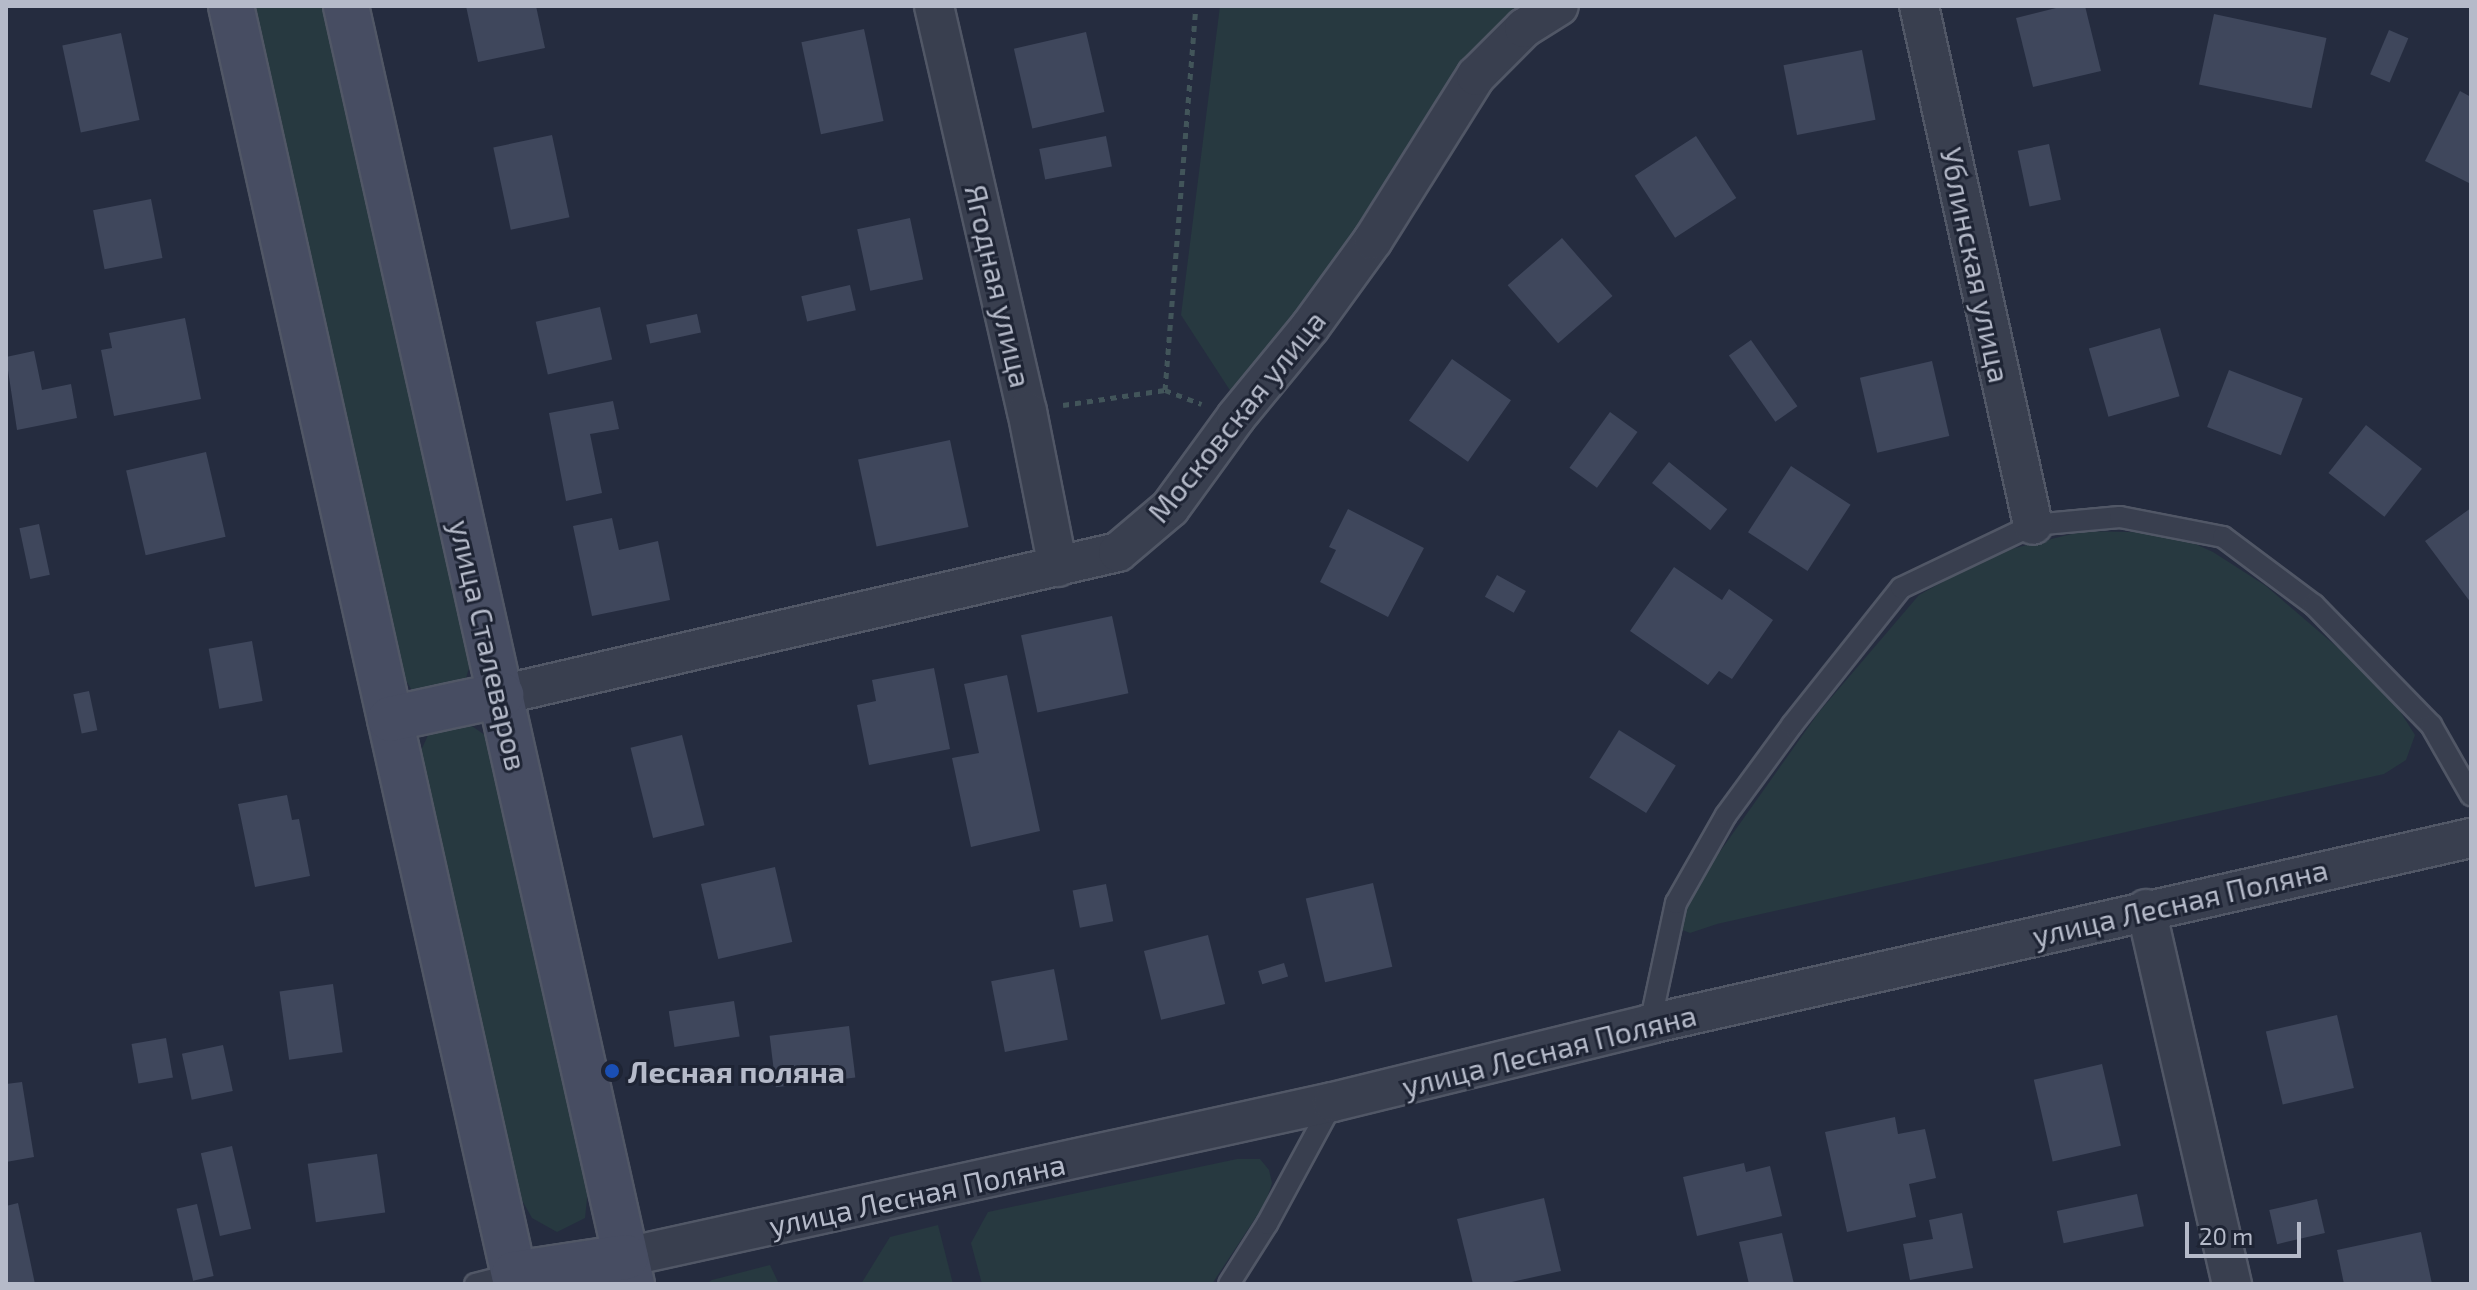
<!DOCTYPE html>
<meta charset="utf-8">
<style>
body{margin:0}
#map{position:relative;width:2477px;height:1290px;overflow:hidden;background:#252c3f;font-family:"Exo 2",sans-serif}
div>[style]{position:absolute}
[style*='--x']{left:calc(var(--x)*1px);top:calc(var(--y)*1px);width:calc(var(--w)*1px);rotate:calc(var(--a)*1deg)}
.green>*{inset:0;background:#273940}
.building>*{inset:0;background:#3f475c;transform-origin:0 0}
.path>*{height:5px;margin-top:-2.5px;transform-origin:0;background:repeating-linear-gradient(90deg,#42555a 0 6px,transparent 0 12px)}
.roads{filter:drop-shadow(2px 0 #515766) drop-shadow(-2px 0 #515766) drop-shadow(0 2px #515766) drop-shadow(0 -2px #515766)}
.service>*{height:20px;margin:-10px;padding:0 10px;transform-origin:10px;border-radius:10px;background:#393f4f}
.minor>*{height:38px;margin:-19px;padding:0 19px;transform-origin:19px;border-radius:19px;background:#393f4f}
.secondary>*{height:44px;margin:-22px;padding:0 22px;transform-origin:22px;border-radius:22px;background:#474d62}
.dots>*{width:22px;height:22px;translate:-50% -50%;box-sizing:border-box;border:4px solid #1e2434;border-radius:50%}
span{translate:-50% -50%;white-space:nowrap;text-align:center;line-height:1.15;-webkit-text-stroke:6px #1e2434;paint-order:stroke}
.street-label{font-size:30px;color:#b5bac9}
.poi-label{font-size:30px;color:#b5bac9;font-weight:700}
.left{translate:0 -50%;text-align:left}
.frame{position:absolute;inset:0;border:8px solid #b5bac9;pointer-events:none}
.scale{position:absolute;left:2185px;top:1222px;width:116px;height:36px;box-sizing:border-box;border:4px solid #b5bac9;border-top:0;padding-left:10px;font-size:24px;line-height:28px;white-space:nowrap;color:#b5bac9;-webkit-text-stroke:6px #1e2434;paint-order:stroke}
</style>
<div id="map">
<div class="green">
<i style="clip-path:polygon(247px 6px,327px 6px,474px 651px,464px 685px,413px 692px,393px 659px)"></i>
<i style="clip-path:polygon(1220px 6px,1528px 6px,1483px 41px,1349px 258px,1233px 395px,1181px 315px)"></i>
<i style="clip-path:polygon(2084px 531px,2171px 533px,2213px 552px,2266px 586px,2351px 659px,2398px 708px,2415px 735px,2406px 760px,2384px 774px,1717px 924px,1690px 933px,1680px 929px,1685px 911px,1709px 867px,1819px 712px,1919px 595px,1995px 553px)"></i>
<i style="clip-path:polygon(466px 722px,495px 742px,588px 1189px,585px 1218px,557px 1232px,532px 1218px,519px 1195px,418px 757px,430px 731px)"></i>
<i style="clip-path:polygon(1237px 1159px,1260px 1159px,1269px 1170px,1272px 1183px,1266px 1202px,1212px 1284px,982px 1284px,971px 1243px,988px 1212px)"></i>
<i style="clip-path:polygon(938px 1225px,953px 1284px,861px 1284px,890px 1237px)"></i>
<i style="clip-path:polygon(770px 1265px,779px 1284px,706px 1284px,712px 1280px)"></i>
</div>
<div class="building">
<i style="clip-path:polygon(466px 6px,536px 6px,545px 48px,478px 62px)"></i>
<i style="clip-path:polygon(2064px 6px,2085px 6px,2101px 71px,2033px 87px,2016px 18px)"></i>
<i style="left:2214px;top:14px;width:115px;height:72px;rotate:12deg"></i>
<i style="left:864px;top:29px;width:94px;height:64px;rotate:78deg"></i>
<i style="left:2389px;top:30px;width:21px;height:48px;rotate:23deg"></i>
<i style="left:1086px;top:32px;width:82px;height:74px;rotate:77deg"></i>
<i style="left:121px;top:33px;width:89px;height:60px;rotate:78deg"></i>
<i style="left:1862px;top:50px;width:71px;height:80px;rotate:79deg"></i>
<i style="clip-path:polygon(2460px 91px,2471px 97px,2471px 184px,2425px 161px)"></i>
<i style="left:552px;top:135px;width:84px;height:60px;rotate:78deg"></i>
<i style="left:1106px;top:136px;width:31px;height:68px;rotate:79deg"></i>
<i style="left:1696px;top:136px;width:74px;height:73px;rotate:57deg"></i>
<i style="left:2049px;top:144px;width:57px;height:32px;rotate:78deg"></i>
<i style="left:151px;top:199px;width:60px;height:59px;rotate:79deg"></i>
<i style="left:910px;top:218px;width:63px;height:54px;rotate:78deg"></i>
<i style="left:1562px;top:238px;width:77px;height:72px;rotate:49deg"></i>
<i style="left:850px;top:285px;width:26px;height:50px;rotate:77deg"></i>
<i style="left:600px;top:307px;width:54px;height:66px;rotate:77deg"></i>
<i style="left:697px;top:314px;width:19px;height:52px;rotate:78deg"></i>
<i style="clip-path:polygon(185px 318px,201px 399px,114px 416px,101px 350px,112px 348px,109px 333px)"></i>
<i style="left:2160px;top:328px;width:71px;height:74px;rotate:74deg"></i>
<i style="left:1751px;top:340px;width:81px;height:27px;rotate:55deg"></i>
<i style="clip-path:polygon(34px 351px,42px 390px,71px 384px,77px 418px,17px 430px,6px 357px)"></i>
<i style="left:1452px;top:359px;width:72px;height:75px;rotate:35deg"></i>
<i style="left:1932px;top:361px;width:77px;height:74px;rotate:77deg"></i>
<i style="left:2229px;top:370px;width:79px;height:61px;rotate:21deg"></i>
<i style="clip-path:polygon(613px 401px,619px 429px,590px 434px,602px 493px,566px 501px,549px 413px)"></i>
<i style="left:1610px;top:412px;width:34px;height:69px;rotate:36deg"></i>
<i style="left:2366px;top:425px;width:71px;height:61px;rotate:38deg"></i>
<i style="left:950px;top:440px;width:89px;height:94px;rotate:78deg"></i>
<i style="left:206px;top:452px;width:87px;height:82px;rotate:77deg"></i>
<i style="left:1669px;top:462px;width:75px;height:27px;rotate:39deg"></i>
<i style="left:1791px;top:466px;width:71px;height:79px;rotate:33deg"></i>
<i style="clip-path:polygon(2471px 508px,2471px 603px,2425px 541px)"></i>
<i style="clip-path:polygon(1348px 509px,1424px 548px,1388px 617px,1320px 582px,1336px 550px,1329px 547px)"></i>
<i style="clip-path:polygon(612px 518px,619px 550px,658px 541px,670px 600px,592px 616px,573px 526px)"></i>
<i style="left:39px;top:524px;width:52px;height:20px;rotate:78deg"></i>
<i style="clip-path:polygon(1674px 567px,1722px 600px,1729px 589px,1773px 620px,1732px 679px,1719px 671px,1708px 685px,1630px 631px)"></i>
<i style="left:1497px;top:575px;width:33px;height:25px;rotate:29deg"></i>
<i style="left:1112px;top:616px;width:79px;height:93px;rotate:78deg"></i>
<i style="left:252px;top:641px;width:61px;height:44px;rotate:80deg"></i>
<i style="clip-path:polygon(934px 668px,950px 749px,869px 765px,857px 705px,876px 701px,872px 680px)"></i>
<i style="clip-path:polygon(1007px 675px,1040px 831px,971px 847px,952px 758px,979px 753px,964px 684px)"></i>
<i style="left:89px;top:691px;width:40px;height:16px;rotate:78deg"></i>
<i style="left:1619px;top:730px;width:67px;height:56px;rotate:32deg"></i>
<i style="left:682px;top:735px;width:93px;height:53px;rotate:76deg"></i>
<i style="clip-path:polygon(287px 795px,292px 820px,299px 819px,310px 876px,255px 887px,238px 804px)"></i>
<i style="left:775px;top:867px;width:77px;height:76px;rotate:77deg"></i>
<i style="left:1373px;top:883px;width:86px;height:69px;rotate:77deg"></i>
<i style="left:1106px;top:884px;width:38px;height:34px;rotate:79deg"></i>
<i style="left:1208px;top:935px;width:71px;height:66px;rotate:76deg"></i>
<i style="left:1284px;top:963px;width:14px;height:27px;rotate:73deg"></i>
<i style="left:1054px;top:969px;width:72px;height:64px;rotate:79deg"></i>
<i style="left:333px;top:984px;width:69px;height:54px;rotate:82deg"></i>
<i style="left:734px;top:1001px;width:36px;height:66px;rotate:81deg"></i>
<i style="left:2337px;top:1015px;width:75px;height:73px;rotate:77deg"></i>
<i style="left:849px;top:1026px;width:52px;height:80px;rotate:83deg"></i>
<i style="left:166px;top:1038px;width:40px;height:35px;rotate:80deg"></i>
<i style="left:223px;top:1045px;width:47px;height:42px;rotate:78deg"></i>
<i style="left:2102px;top:1064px;width:84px;height:70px;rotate:77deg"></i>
<i style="clip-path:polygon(22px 1082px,34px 1157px,6px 1162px,6px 1084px)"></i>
<i style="clip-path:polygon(1895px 1117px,1898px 1134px,1925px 1129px,1936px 1178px,1909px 1184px,1916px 1217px,1847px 1232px,1825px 1132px)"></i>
<i style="left:232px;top:1146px;width:85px;height:32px;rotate:77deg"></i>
<i style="left:377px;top:1154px;width:59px;height:70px;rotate:82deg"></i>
<i style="clip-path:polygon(1744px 1163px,1746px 1172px,1770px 1166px,1782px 1216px,1697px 1236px,1683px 1177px)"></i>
<i style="left:2137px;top:1194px;width:33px;height:82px;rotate:78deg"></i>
<i style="clip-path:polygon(1544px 1198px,1561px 1271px,1503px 1284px,1473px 1284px,1457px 1219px)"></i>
<i style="left:2317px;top:1199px;width:35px;height:49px;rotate:77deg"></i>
<i style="clip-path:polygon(18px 1203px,35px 1284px,6px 1284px,6px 1206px)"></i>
<i style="left:197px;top:1204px;width:74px;height:21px;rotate:77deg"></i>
<i style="clip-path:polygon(1962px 1213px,1973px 1268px,1910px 1280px,1903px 1244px,1933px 1239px,1929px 1220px)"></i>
<i style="clip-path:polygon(2421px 1232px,2432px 1284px,2344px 1284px,2337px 1250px)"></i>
<i style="clip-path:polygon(1782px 1233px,1794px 1284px,1749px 1284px,1739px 1242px)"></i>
</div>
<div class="path">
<i style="--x:1165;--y:390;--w:385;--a:-85.4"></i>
<i style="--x:1063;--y:405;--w:103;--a:-8.4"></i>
<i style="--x:1165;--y:390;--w:39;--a:21"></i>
</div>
<div class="roads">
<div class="service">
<i style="--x:1650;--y:1024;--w:124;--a:-77.9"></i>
<i style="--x:1676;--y:903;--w:101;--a:-60.4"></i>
<i style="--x:1726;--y:815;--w:112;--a:-53.7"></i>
<i style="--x:1792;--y:725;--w:175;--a:-51.5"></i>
<i style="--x:1901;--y:588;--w:146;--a:-25.5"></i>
<i style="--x:2033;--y:525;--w:87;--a:-5.3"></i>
<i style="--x:2120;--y:517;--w:105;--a:11"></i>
<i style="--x:2223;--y:537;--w:114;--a:36.8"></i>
<i style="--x:2314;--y:605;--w:168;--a:45.7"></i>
<i style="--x:2431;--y:725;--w:81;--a:60.3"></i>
<i style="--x:475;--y:1284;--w:40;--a:-14.4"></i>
<i style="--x:1229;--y:1284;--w:71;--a:-57.7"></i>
<i style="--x:1267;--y:1224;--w:139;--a:-61.6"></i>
</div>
<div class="minor">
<i style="--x:934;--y:6;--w:416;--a:77.1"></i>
<i style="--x:1027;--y:411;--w:159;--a:78.8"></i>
<i style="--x:1919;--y:6;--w:531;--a:77.61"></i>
<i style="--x:501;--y:695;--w:633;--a:-13.05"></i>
<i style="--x:1118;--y:552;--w:68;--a:-40.2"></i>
<i style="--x:1170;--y:508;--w:112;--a:-54"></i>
<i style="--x:1236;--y:417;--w:117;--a:-50.6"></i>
<i style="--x:1310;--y:327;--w:107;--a:-54.1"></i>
<i style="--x:1373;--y:240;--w:194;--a:-57.9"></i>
<i style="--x:1476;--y:76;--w:68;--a:-45"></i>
<i style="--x:1524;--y:28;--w:41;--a:-32.2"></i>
<i style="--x:2146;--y:909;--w:385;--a:77.1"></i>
<i style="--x:626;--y:1257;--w:724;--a:-12.37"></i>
<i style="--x:1333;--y:1102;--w:326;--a:-13.8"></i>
<i style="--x:1650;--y:1024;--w:842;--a:-12.77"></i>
</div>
<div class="secondary">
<i style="--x:231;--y:6;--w:1309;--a:77.43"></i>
<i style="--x:346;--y:6;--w:1310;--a:77.39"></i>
<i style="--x:390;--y:719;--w:114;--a:-12.2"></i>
<i style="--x:514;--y:1274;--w:113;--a:-8.6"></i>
</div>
</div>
<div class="dots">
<i style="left:612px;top:1071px;background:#1a4fb4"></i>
</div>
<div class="street-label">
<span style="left:1976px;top:265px;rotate:78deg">Ублинская улица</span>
<span style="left:999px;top:286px;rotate:77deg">Ягодная улица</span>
<span style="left:1236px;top:416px;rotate:-51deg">Московская улица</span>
<span style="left:489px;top:645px;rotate:77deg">улица Сталеваров</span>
<span style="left:2180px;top:902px;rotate:-13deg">улица Лесная Поляна</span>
<span style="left:1549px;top:1050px;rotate:-14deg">улица Лесная Поляна</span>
<span style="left:917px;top:1194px;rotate:-12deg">улица Лесная Поляна</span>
</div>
<div class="poi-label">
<span class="left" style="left:628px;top:1071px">Лесная поляна</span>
</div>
<div class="frame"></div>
<div class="scale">20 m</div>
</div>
